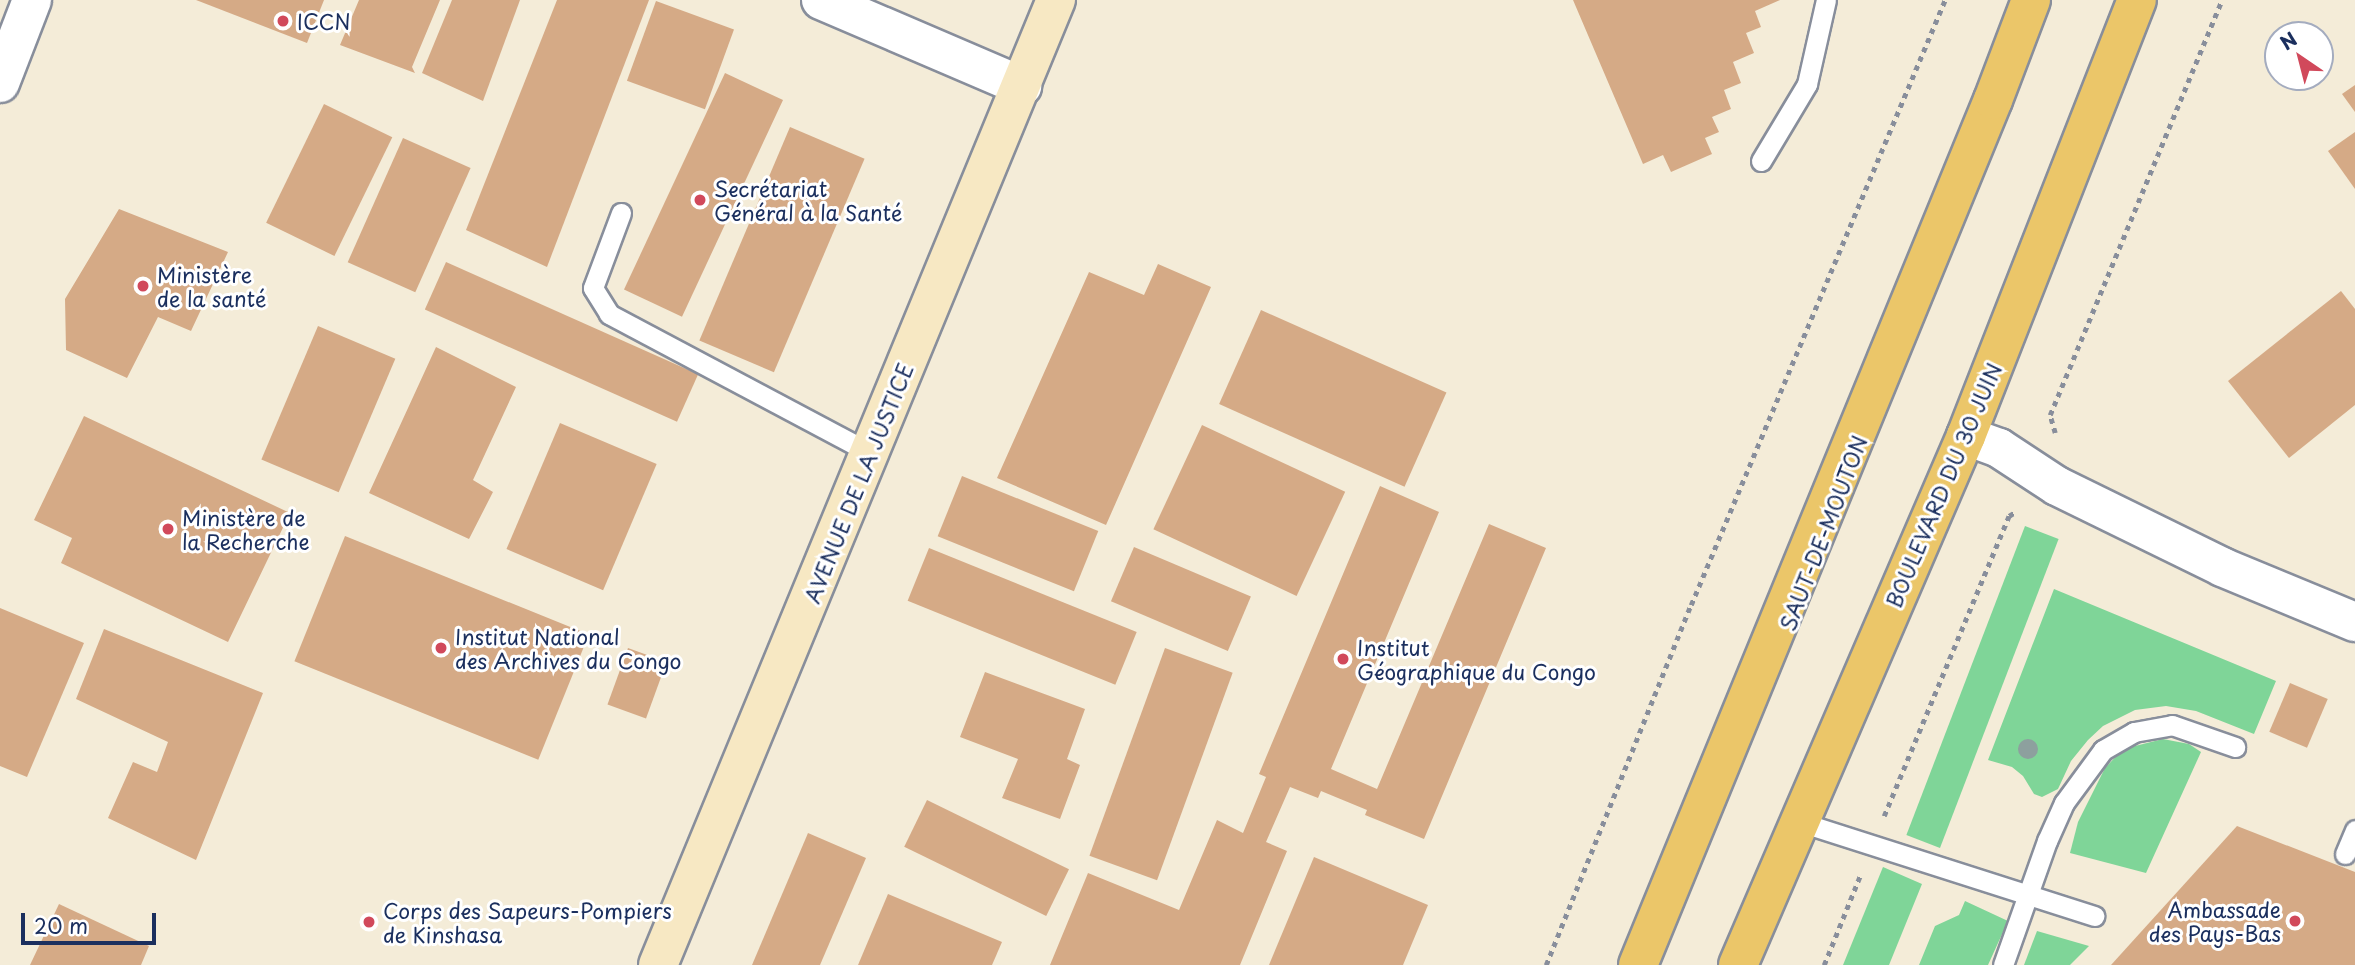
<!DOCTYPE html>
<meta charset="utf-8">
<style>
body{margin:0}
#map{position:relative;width:2355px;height:965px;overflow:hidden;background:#f4ecd8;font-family:"Playpen Sans",sans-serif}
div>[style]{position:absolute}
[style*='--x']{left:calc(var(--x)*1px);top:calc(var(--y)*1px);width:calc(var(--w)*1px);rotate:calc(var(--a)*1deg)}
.green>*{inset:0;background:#7fd598;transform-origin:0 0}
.building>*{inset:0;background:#d5aa86;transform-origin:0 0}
.path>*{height:4.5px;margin-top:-2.25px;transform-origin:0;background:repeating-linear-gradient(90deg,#888e9b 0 5px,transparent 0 10px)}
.roads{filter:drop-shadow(2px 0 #888e9b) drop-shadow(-2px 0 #888e9b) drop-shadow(0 2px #888e9b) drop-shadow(0 -2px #888e9b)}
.service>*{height:19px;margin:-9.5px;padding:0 9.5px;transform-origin:9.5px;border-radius:9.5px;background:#fff}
.minor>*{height:38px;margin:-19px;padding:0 19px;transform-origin:19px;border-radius:19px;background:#fff}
.secondary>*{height:38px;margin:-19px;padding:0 19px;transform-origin:19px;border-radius:19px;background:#f7e8c3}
.primary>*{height:38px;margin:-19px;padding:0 19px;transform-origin:19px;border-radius:19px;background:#ebc669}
.trees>*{width:20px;height:20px;margin:-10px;border-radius:50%;background:#8da09e}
.dots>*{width:19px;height:19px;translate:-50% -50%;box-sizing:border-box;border:4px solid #fff;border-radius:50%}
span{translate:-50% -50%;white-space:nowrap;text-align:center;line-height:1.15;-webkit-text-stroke:6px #fff;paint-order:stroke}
.poi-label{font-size:21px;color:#1b2f5e}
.left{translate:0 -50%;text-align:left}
.right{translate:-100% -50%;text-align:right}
.street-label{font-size:21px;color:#1b2f5e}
.north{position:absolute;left:2264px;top:21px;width:70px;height:70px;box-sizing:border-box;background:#fff;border:2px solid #a4acbf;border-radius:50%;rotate:325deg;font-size:19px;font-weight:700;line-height:28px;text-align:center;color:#1b2f5e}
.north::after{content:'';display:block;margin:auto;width:24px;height:32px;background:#d1495b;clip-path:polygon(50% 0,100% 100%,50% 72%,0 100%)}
.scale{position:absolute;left:21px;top:913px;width:135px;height:32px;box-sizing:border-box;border:4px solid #1b2f5e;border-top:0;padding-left:9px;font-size:21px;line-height:24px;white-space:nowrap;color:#1b2f5e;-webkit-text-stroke:5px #fff;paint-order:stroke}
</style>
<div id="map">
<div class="green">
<i style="left:2025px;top:526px;width:36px;height:331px;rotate:21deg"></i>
<i style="clip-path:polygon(2054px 589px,2276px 681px,2254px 734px,2196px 711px,2166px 706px,2135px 710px,2103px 726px,2088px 740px,2071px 761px,2058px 789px,2042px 797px,2034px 794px,2023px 776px,2012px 767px,1988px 760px)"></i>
<i style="clip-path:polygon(2163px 739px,2189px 744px,2201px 752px,2146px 873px,2070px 853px,2078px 822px,2105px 768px,2123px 749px)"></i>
<i style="clip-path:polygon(1883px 867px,1922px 884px,1889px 965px,1843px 965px)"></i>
<i style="clip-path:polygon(1965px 901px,2008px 921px,1988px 965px,1919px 965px,1935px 926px,1959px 915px)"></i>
<i style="clip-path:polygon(2037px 931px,2089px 946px,2070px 965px,2024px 965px)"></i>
</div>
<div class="building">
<i style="clip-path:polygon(196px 0,324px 0,307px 43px)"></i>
<i style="clip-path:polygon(359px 0,440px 0,412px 67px,415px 73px,340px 45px)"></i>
<i style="clip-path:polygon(452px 0,520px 0,483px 101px,422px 73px)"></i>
<i style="clip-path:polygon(557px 0,649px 0,547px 267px,466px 230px)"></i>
<i style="clip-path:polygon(1573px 0,1780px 0,1755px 11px,1761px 27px,1746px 33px,1754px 53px,1733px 62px,1741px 83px,1724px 90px,1731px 109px,1712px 117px,1719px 132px,1705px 138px,1712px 154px,1671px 172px,1663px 155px,1643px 164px)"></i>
<i style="left:656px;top:1px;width:83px;height:85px;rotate:20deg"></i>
<i style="left:725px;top:73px;width:64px;height:239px;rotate:25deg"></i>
<i style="clip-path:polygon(2355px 85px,2355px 112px,2342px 94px)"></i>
<i style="left:324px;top:104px;width:76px;height:132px;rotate:26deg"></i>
<i style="left:790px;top:127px;width:81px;height:232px;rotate:23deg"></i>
<i style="clip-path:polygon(2355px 132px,2355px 189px,2328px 151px)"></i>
<i style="left:403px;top:138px;width:74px;height:136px;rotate:24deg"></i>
<i style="clip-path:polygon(119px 209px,228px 252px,191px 331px,158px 317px,127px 378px,66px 350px,65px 299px)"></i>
<i style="left:446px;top:262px;width:276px;height:52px;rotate:24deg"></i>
<i style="clip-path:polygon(1158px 264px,1211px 287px,1106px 525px,997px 478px,1089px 272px,1144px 295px)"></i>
<i style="clip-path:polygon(2341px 291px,2355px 309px,2355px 405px,2289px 458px,2228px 381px)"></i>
<i style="left:1261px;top:310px;width:203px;height:103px;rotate:24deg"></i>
<i style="left:318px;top:326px;width:84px;height:145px;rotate:23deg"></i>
<i style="clip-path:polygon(436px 347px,516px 387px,473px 480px,493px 492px,469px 539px,369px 493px)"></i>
<i style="clip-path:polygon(84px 416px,290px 513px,228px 642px,61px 563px,72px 538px,34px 520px)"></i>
<i style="left:560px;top:423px;width:105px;height:137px;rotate:23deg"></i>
<i style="left:1202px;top:425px;width:158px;height:115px;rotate:25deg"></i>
<i style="left:962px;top:476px;width:147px;height:65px;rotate:22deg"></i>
<i style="clip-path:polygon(1380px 486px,1439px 512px,1331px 769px,1377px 789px,1489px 524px,1546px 548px,1424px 839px,1365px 815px,1367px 810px,1321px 791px,1318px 798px,1290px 787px,1266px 842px,1287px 851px,1240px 965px,1050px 965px,1088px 873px,1179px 910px,1217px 820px,1243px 833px,1266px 777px,1259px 774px)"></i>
<i style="left:345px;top:536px;width:263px;height:135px;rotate:22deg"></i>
<i style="left:1134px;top:547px;width:127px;height:59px;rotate:23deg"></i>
<i style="left:929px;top:548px;width:224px;height:57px;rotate:22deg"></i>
<i style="clip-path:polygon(0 608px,84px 643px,27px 777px,0 766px)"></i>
<i style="clip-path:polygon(104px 629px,263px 693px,196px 860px,108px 818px,133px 762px,157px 772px,168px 742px,76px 699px)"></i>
<i style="left:628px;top:648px;width:41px;height:60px;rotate:20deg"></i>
<i style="left:1165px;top:648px;width:72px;height:221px;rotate:20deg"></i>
<i style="clip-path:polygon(985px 672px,1085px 709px,1067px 759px,1080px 765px,1060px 819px,1002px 798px,1018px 759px,960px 737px)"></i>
<i style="left:2290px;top:683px;width:41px;height:53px;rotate:23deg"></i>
<i style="left:927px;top:800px;width:158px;height:52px;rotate:26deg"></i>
<i style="clip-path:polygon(2237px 826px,2355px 872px,2355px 965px,2111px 965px)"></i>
<i style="clip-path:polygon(808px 833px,866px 858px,820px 965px,752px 965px)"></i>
<i style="clip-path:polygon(1314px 857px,1428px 905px,1403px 965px,1269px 965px)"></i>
<i style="clip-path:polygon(888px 894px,1002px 942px,992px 965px,858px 965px)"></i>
<i style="clip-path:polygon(59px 904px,149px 946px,141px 965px,30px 965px)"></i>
</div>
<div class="path">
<i style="--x:2055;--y:433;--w:19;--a:-106"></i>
<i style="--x:2050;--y:415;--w:449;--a:-67.5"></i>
<i style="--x:1884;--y:816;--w:325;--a:-67.4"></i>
<i style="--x:2009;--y:516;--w:9;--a:-32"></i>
<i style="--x:1546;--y:965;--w:388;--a:-68.1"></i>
<i style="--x:1691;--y:605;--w:656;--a:-67.23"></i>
<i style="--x:1824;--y:965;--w:96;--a:-68"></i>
</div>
<div class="roads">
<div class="service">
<i style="--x:1761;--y:161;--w:90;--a:-59.1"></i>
<i style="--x:1807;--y:84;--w:86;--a:-77.3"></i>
<i style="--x:621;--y:213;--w:80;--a:110.5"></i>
<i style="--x:593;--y:288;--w:31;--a:58"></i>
<i style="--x:609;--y:314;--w:296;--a:28"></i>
<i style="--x:1800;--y:822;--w:309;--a:17.7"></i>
<i style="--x:2345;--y:854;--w:26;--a:-67"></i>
<i style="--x:2003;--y:965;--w:132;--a:-70.5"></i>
<i style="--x:2047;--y:841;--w:42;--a:-65.9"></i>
<i style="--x:2064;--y:803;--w:66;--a:-53.7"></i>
<i style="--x:2103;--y:750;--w:36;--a:-30"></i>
<i style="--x:2134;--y:732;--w:39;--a:-10"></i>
<i style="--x:2172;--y:725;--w:67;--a:19.2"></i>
</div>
<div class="minor">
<i style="--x:821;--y:0;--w:219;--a:23.2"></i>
<i style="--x:0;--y:83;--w:89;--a:-68.9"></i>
<i style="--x:1966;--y:436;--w:35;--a:20"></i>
<i style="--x:1999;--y:448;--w:69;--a:33.2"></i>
<i style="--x:2057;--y:486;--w:184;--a:26.1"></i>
<i style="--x:2222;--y:567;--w:144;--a:22.5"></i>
</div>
<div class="secondary">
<i style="--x:658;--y:965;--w:1044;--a:-67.59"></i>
</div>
<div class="primary">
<i style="--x:1638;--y:965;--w:935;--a:-67.69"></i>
<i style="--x:1993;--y:100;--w:107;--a:-69.2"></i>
<i style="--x:1738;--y:965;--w:576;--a:-66.68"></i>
<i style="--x:1966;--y:436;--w:468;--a:-68.6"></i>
</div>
</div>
<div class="trees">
<i style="left:2028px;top:749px"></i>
</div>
<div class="dots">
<i style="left:283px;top:21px;background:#d1495b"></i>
<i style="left:700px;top:200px;background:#d1495b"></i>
<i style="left:143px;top:286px;background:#d1495b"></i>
<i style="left:168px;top:529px;background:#d1495b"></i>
<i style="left:441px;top:648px;background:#d1495b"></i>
<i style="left:1343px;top:659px;background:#d1495b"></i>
<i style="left:2295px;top:921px;background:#d1495b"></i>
<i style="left:369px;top:922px;background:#d1495b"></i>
</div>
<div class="poi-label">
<span class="left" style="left:297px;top:21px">ICCN</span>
<span class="left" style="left:714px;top:200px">Secrétariat<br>Général à la Santé</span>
<span class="left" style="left:157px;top:286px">Ministère<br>de la santé</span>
<span class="left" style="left:182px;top:529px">Ministère de<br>la Recherche</span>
<span class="left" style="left:455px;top:648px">Institut National<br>des Archives du Congo</span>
<span class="left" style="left:1357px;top:659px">Institut<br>Géographique du Congo</span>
<span class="right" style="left:2281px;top:921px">Ambassade<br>des Pays-Bas</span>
<span class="left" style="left:383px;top:922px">Corps des Sapeurs-Pompiers<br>de Kinshasa</span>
</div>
<div class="street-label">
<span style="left:858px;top:483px;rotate:-68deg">AVENUE DE LA JUSTICE</span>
<span style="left:1943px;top:485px;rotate:-67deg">BOULEVARD DU 30 JUIN</span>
<span style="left:1823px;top:533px;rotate:-69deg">SAUT-DE-MOUTON</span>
</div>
<div class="north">N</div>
<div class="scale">20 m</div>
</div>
